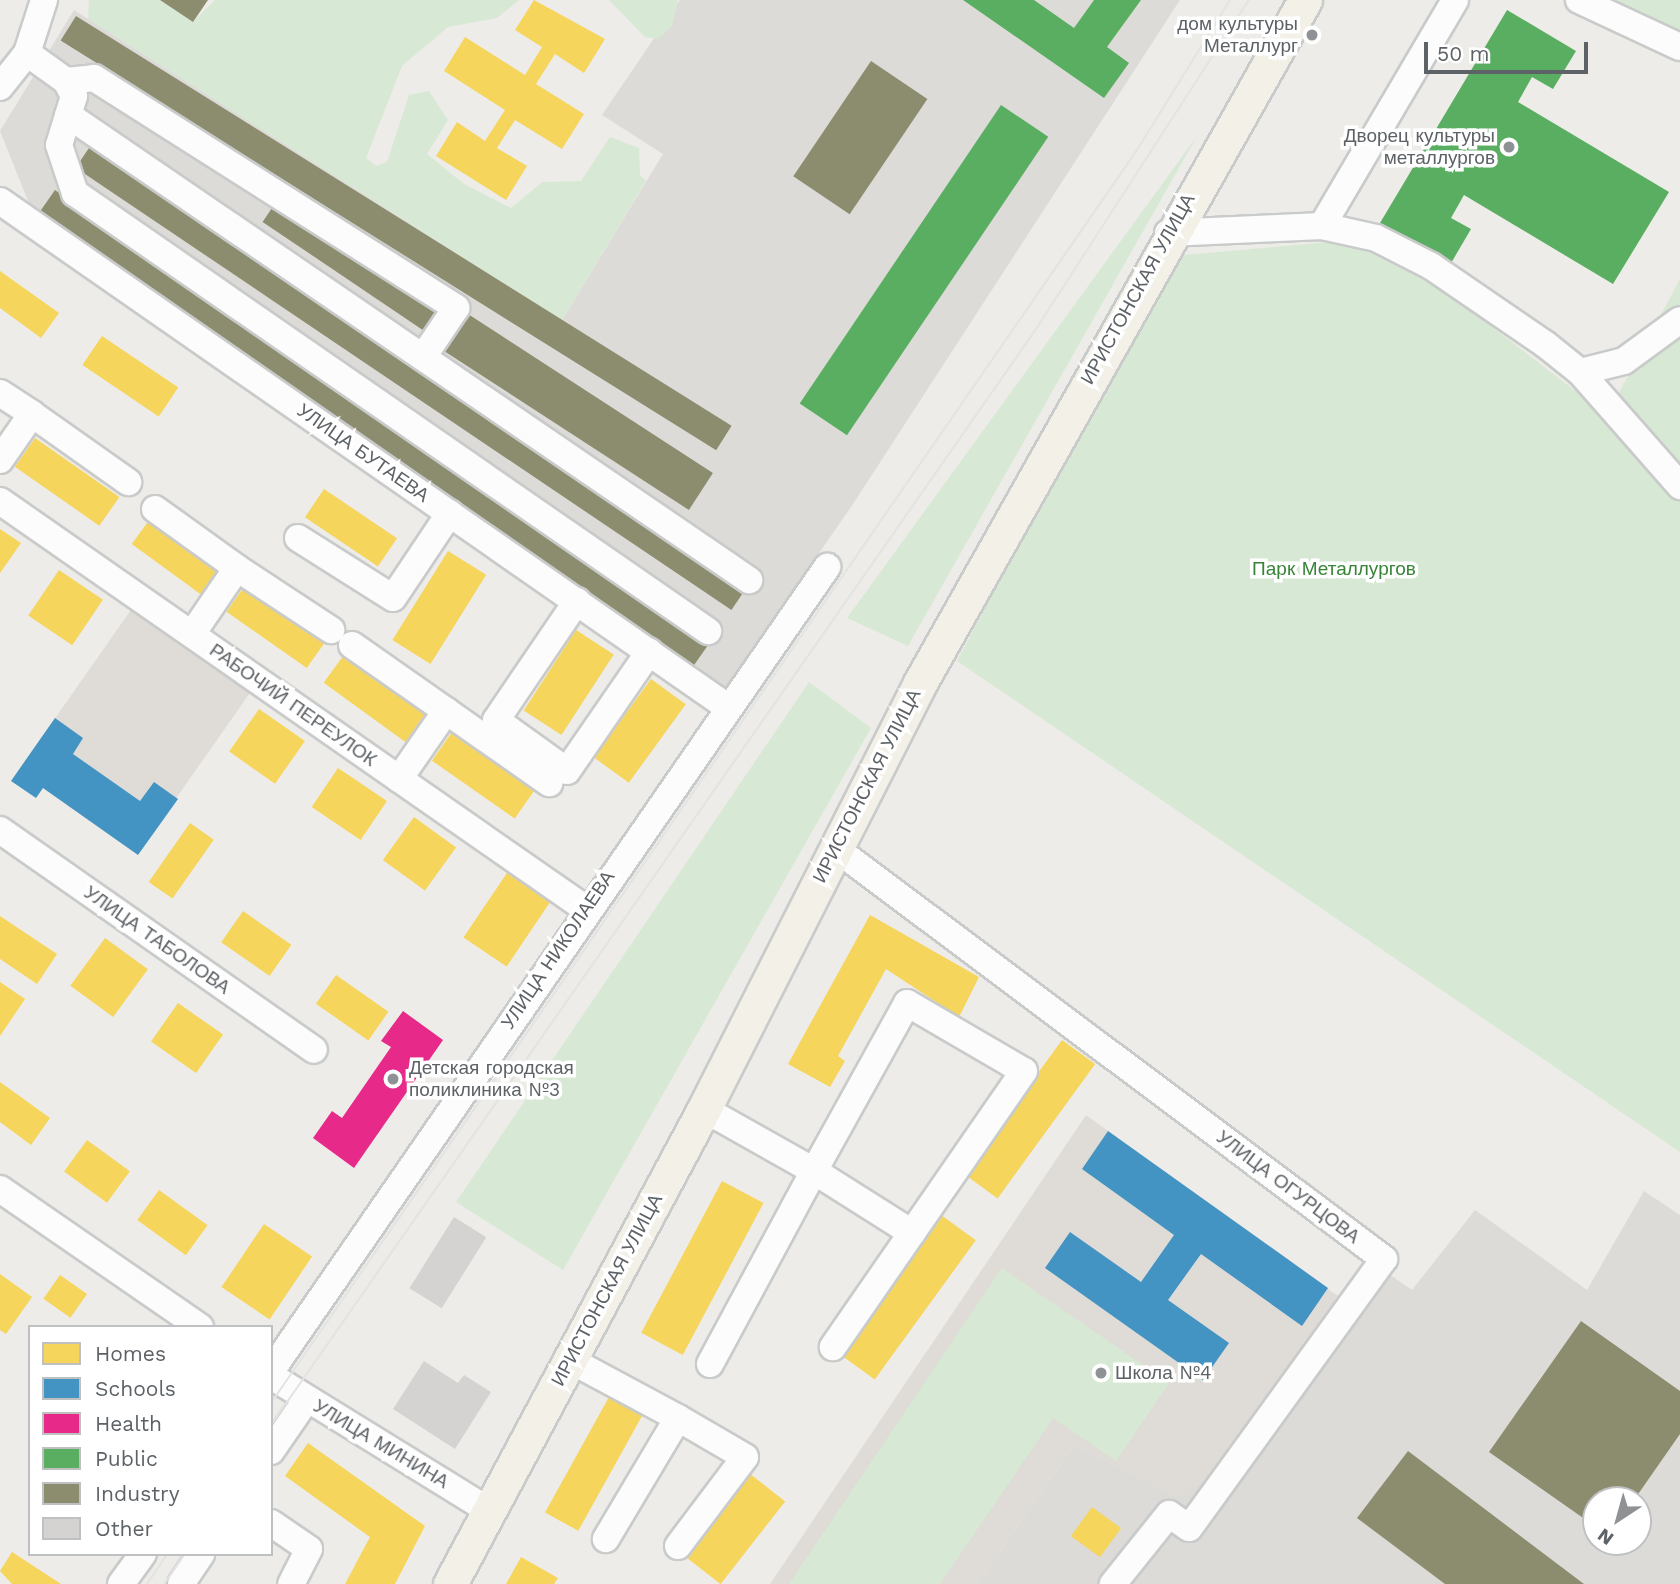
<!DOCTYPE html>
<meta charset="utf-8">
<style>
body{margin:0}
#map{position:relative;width:1680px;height:1584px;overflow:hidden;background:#edece8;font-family:"Work Sans",sans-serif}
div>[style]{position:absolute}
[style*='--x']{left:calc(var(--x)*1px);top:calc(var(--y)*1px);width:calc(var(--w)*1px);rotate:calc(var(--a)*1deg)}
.industrial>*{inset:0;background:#dddbd8}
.education>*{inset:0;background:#dfdcd8;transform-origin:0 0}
.green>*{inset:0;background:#d7e9d4}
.homes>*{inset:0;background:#f6d55c;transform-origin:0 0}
.schools>*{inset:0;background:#4393c3}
.health>*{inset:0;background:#e7298a}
.public>*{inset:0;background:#5aae61;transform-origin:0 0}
.industry>*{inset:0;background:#8c8c6e;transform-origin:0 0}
.building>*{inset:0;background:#d4d3d1;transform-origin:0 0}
.roads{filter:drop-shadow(2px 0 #c9cbca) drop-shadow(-2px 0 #c9cbca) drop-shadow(0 2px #c9cbca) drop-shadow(0 -2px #c9cbca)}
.minor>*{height:26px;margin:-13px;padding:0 13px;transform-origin:13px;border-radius:13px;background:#fcfcfc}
.major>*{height:33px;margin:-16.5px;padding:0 16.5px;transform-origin:16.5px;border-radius:16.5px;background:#f3f0e8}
.tram>*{height:2px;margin:-1px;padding:0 1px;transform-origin:1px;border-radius:1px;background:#e3e3e3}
.dots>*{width:19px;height:19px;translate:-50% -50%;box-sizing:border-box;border:4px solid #fff;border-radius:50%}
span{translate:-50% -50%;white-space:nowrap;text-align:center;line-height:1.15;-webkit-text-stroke:7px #fff;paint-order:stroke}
.poi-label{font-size:19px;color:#5d6266}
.right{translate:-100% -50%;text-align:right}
.left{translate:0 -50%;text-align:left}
.street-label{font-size:19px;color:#5d6266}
.park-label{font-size:19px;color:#388437}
.legend{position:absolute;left:28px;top:1325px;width:245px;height:231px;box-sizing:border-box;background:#fff;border:2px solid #bec0c2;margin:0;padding:9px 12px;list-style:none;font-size:21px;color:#5d6266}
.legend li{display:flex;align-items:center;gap:14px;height:35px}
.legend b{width:35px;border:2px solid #bec0c2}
.north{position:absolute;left:1582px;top:1486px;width:70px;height:70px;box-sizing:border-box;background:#fff;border:2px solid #bec0c2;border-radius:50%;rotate:216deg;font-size:19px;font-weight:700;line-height:28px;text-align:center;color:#5d6266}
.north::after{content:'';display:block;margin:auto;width:24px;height:32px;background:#8f9294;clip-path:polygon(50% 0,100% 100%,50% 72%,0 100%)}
.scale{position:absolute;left:1424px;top:42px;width:164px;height:32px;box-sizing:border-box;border:4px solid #5d6266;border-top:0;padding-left:9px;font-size:21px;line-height:24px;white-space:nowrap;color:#5d6266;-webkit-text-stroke:5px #fff;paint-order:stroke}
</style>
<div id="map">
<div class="industrial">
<i style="clip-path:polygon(680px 0,1180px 0,853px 504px,723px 692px,32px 211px,0 131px,74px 10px,562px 320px,663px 154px,602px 115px)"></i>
<i style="clip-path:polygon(evenodd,1644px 1191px,1680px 1215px,1680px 1584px,977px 1584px,1074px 1445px,1176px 1496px,1216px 1472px,1232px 1477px,1389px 1274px,1412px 1290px,1475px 1210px,1587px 1290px,1644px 1191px,1596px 1500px,1638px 1500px,1638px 1542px,1596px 1542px,1596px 1500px)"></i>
</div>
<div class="education">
<i style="left:133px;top:607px;width:145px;height:200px;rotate:35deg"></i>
<i style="clip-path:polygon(1086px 1115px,1345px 1301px,1216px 1472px,1176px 1497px,1074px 1445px,977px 1584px,770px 1584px)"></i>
</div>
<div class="green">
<i style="clip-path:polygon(89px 0,160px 0,193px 22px,215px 0,519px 0,497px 18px,448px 27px,402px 66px,366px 158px,376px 166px,387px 162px,409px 95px,429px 91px,448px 120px,427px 154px,464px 184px,511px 208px,542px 182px,581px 181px,610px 137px,639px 148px,640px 175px,646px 181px,562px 320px,88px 19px)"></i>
<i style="clip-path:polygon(609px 0,678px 0,672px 26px,658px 39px,645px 37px)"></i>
<i style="clip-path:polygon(1584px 0,1680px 0,1680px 47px)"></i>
<i style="clip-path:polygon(1197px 136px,908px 646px,847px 618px)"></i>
<i style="clip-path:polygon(1376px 238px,1607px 415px,1680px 279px,1680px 1152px,957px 661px,1172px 256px)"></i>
<i style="clip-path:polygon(809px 682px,871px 728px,563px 1270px,456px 1202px)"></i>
<i style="clip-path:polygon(1002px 1268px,1169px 1383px,1116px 1461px,1053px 1418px,940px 1584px,789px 1584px)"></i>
</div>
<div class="homes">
<i style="clip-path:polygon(534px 0,605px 39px,584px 73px,555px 54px,536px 84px,584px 114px,562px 149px,515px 120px,497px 148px,527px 166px,506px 200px,436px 156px,457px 122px,485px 141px,505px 110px,444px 71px,465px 37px,525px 75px,542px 47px,515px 30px)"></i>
<i style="clip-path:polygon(0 271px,59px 313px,41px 338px,0 308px)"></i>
<i style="left:102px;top:336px;width:92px;height:35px;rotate:34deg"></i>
<i style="left:35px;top:438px;width:103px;height:35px;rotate:35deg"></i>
<i style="left:324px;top:489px;width:88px;height:34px;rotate:34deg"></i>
<i style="left:150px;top:519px;width:86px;height:31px;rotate:36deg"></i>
<i style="clip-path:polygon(0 529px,21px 543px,0 573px)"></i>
<i style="left:448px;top:551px;width:45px;height:105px;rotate:32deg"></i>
<i style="left:59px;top:570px;width:53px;height:55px;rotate:34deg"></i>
<i style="left:246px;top:584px;width:98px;height:34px;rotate:35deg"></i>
<i style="left:576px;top:630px;width:45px;height:96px;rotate:33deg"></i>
<i style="left:346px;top:652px;width:101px;height:38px;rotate:36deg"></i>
<i style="left:651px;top:679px;width:43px;height:97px;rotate:36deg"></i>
<i style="left:259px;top:709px;width:56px;height:52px;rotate:35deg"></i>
<i style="left:452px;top:732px;width:101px;height:35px;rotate:35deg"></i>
<i style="left:338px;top:768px;width:59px;height:47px;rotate:34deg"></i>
<i style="left:414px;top:817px;width:52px;height:53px;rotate:36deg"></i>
<i style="left:190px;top:823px;width:29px;height:72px;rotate:35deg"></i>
<i style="left:511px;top:867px;width:52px;height:85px;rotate:34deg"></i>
<i style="left:243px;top:911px;width:59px;height:38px;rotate:35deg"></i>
<i style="clip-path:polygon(870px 915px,979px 977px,959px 1017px,886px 969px,838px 1056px,845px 1061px,830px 1087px,788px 1064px)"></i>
<i style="clip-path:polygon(0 916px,57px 954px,37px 984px,0 959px)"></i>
<i style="left:105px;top:938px;width:53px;height:59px;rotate:36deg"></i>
<i style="left:336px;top:975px;width:64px;height:35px;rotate:35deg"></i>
<i style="clip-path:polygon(0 982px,25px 999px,0 1036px)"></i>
<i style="left:178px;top:1003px;width:55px;height:47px;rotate:35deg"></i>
<i style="left:1062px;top:1040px;width:41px;height:166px;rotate:36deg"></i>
<i style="clip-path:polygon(0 1082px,50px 1118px,31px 1145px,0 1122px)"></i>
<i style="left:87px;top:1140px;width:53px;height:39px;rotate:36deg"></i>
<i style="left:722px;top:1181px;width:47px;height:172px;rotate:28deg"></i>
<i style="left:159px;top:1190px;width:60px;height:37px;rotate:36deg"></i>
<i style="left:941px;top:1215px;width:43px;height:172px;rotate:36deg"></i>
<i style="left:264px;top:1224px;width:58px;height:76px;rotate:34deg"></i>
<i style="clip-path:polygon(0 1274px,32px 1297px,6px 1334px,0 1330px)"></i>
<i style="left:60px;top:1275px;width:33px;height:29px;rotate:35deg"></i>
<i style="left:609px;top:1397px;width:38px;height:132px;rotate:29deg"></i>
<i style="clip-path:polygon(308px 1443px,425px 1526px,395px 1584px,345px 1584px,370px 1537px,285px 1476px)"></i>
<i style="left:745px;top:1470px;width:51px;height:105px;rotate:38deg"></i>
<i style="left:1092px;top:1507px;width:36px;height:36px;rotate:36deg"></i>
<i style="clip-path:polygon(12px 1552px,61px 1584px,12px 1584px,0 1571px)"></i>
<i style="clip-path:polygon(521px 1557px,558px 1578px,554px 1584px,506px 1584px)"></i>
</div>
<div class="schools">
<i style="clip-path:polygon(55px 718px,83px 738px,73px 754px,140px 801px,154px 782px,178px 799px,138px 855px,43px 788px,36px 798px,11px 781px)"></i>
<i style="clip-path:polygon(1108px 1131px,1328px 1288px,1302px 1326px,1201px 1254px,1168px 1300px,1229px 1343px,1203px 1380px,1045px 1268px,1070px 1232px,1141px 1282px,1174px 1235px,1082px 1169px)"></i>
</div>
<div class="health">
<i style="clip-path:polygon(403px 1011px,443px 1040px,354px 1168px,313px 1138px,332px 1111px,342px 1118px,391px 1047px,381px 1041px)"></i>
</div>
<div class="public">
<i style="clip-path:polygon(963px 0,1034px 0,1074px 28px,1094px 0,1141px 0,1107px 47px,1129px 63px,1104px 98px)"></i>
<i style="clip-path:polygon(1507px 10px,1576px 51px,1553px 89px,1532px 77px,1518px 102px,1669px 192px,1613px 284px,1464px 195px,1451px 218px,1471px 229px,1447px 270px,1377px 228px)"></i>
<i style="left:1001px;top:105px;width:57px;height:360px;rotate:34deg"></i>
</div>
<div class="industry">
<i style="clip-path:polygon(160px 0,208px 0,193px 22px)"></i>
<i style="left:76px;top:16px;width:773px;height:29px;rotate:32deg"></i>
<i style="left:871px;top:61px;width:68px;height:139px;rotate:34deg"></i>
<i style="left:93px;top:142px;width:791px;height:31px;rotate:34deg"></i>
<i style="left:55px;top:190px;width:796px;height:28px;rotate:35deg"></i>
<i style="left:276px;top:202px;width:199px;height:24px;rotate:34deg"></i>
<i style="left:468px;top:314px;width:292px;height:44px;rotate:33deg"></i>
<i style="clip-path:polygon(1581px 1321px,1680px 1391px,1680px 1434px,1634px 1500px,1596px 1500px,1596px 1527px,1489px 1452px)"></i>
<i style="clip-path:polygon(1408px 1451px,1584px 1584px,1445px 1584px,1357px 1518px)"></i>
</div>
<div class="building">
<i style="left:454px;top:1217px;width:38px;height:84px;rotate:32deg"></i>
<i style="clip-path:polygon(424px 1361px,458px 1383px,464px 1375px,491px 1392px,455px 1449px,393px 1409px)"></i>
</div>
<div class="roads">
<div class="minor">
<i style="--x:1579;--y:0;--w:111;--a:25"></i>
<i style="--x:27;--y:53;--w:56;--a:-72.2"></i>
<i style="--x:66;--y:81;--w:28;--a:-6"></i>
<i style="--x:94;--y:78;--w:429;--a:32.4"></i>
<i style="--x:456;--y:308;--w:59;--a:124"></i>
<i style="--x:0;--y:87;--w:43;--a:-51.5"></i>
<i style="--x:27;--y:53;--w:48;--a:35.7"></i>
<i style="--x:66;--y:81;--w:17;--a:62"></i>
<i style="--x:74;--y:96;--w:51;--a:107"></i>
<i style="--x:59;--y:145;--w:51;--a:71.6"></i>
<i style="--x:75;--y:193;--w:770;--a:34.68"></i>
<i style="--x:68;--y:115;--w:825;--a:34.33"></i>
<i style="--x:0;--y:201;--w:884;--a:34.82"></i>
<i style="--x:1322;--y:226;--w:55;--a:12.5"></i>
<i style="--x:1376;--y:238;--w:62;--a:27"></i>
<i style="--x:1431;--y:266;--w:138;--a:34.4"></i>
<i style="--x:1545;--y:344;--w:45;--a:38.7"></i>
<i style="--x:1580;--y:372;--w:152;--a:48.7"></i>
<i style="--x:1168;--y:233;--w:154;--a:-2.6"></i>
<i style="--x:1322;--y:226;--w:262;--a:-59.5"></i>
<i style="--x:1580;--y:372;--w:45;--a:-14"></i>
<i style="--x:1624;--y:361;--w:69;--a:-36.2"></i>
<i style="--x:0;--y:393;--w:38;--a:33"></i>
<i style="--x:0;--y:460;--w:56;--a:-55.2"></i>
<i style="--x:32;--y:414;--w:118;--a:35.3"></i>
<i style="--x:0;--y:501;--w:714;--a:34.85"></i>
<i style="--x:155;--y:509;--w:101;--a:35.7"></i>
<i style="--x:298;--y:538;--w:112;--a:32.3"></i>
<i style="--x:393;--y:598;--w:102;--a:-56.2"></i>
<i style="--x:577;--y:601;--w:144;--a:124.2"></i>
<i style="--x:496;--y:720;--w:87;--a:35.7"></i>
<i style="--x:567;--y:771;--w:145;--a:-55.4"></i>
<i style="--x:192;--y:634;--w:80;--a:-55.7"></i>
<i style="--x:237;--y:568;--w:113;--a:33.4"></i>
<i style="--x:352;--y:645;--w:241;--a:35"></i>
<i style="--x:399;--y:779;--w:83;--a:-55.3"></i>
<i style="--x:0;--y:830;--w:383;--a:35"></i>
<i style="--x:835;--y:848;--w:686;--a:36.82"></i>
<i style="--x:1384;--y:1259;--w:332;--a:125.9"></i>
<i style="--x:1189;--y:1528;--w:24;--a:-145"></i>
<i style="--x:1169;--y:1514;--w:90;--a:128.7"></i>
<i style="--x:704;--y:1109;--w:126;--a:29.4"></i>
<i style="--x:814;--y:1171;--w:192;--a:-61"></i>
<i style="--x:907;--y:1003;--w:135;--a:30.2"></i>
<i style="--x:1024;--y:1071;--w:336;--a:124.7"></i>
<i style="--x:0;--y:1189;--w:243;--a:34.6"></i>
<i style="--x:570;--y:1360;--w:123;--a:28.2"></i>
<i style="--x:678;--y:1418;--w:141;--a:120.8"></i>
<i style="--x:710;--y:1364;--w:219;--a:-61.7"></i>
<i style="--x:814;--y:1171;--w:116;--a:32.3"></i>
<i style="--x:271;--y:1371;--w:978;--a:-55.33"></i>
<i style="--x:271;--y:1376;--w:257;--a:31.7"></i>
<i style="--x:271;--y:1451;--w:63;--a:-55.3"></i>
<i style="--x:271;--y:1523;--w:46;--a:34.4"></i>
<i style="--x:309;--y:1549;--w:39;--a:117"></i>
<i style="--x:678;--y:1546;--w:111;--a:-53"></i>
<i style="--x:745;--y:1457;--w:78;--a:-149.8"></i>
<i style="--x:121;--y:1584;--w:37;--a:-54"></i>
<i style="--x:181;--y:1584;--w:36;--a:-56"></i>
</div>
<div class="major">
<i style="--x:450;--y:1584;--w:539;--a:-61.86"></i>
<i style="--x:704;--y:1109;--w:478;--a:-63.1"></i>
<i style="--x:920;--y:683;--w:784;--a:-60.59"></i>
</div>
</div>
<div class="tram">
<i style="--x:271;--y:1403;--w:1523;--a:-55.35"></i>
<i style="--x:1137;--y:150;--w:176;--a:-58.2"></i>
<i style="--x:271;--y:1425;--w:1333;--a:-55.08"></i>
<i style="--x:1034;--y:332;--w:396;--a:-57.1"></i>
<i style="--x:147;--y:1584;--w:36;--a:-56"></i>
<i style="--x:164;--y:1584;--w:36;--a:-56"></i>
</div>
<div class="dots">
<i style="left:1312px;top:35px;background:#8f9294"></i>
<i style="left:1509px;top:147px;background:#8f9294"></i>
<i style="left:393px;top:1079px;background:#8f9294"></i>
<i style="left:1101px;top:1373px;background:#8f9294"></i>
</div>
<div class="poi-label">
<span class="right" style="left:1298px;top:35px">дом культуры<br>Металлург</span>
<span class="right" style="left:1495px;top:147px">Дворец культуры<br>металлургов</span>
<span class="left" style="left:409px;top:1079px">Детская городская<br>поликлиника №3</span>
<span class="left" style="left:1115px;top:1373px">Школа №4</span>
</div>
<div class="street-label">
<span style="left:1138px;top:289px;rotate:-61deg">ИРИСТОНСКАЯ УЛИЦА</span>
<span style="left:363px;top:453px;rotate:35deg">УЛИЦА БУТАЕВА</span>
<span style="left:293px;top:705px;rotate:35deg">РАБОЧИЙ ПЕРЕУЛОК</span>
<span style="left:867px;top:786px;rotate:-63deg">ИРИСТОНСКАЯ УЛИЦА</span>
<span style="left:157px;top:940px;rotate:35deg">УЛИЦА ТАБОЛОВА</span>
<span style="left:558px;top:950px;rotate:-56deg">УЛИЦА НИКОЛАЕВА</span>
<span style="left:1288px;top:1187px;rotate:37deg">УЛИЦА ОГУРЦОВА</span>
<span style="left:607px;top:1290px;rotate:-62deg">ИРИСТОНСКАЯ УЛИЦА</span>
<span style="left:381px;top:1444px;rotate:31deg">УЛИЦА МИНИНА</span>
</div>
<div class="park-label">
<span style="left:1334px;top:569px">Парк Металлургов</span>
</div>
<ul class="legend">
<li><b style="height:19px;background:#f6d55c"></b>Homes</li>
<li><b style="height:19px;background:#4393c3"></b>Schools</li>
<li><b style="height:19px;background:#e7298a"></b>Health</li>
<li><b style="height:19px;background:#5aae61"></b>Public</li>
<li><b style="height:19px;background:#8c8c6e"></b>Industry</li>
<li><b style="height:19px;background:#d4d3d1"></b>Other</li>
</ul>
<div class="north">N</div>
<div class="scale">50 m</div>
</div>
